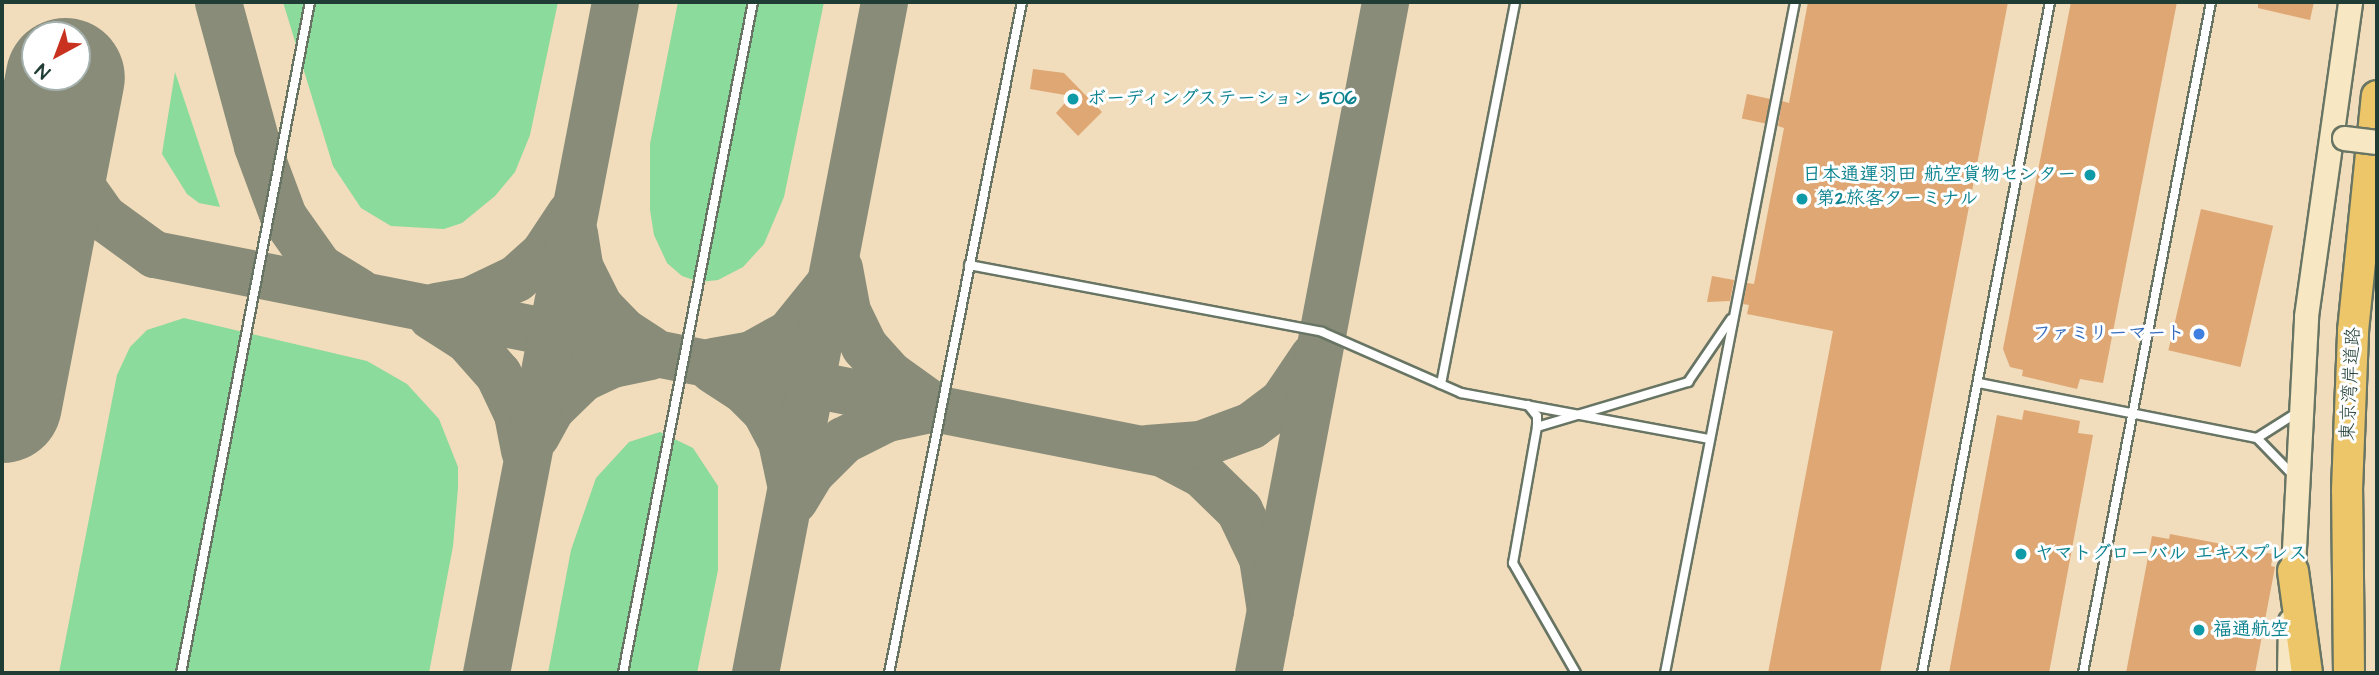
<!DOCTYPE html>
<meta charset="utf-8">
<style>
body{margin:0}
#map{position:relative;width:2379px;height:675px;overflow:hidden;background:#f1dcbc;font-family:"Architects Daughter","Klee One",sans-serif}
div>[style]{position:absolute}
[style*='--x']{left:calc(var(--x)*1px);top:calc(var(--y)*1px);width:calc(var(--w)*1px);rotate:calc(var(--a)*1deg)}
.green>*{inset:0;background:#8adb9c}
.taxiway>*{height:47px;margin:-23.5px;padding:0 23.5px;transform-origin:23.5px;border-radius:23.5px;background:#888c78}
.runway>*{height:119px;margin:-59.5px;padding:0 59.5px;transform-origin:59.5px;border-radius:59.5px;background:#888c78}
.building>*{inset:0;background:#dea773;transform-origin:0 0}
.roads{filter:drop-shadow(2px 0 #687564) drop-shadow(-2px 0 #687564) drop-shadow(0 2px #687564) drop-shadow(0 -2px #687564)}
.lane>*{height:8px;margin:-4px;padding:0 4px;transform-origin:4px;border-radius:4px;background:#fff}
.secondary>*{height:23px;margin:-11.5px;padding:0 11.5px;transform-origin:11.5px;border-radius:11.5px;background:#f7e8c3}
.highway>*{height:30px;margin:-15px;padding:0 15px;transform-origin:15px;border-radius:15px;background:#ecc669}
.bridges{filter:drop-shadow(2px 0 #687564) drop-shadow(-2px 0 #687564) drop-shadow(0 2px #687564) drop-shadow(0 -2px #687564)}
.secondary-bridge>*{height:23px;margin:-11.5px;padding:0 11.5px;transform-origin:11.5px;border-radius:11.5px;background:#f7e8c3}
.dots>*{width:19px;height:19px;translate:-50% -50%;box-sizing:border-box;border:4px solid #fff;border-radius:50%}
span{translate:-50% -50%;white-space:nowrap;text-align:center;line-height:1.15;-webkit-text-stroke:6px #fff;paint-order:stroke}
.culture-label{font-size:19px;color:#0d838f;font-weight:700}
.left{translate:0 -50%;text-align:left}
.right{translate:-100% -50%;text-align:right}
.shop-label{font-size:19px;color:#366cbe;font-weight:700}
.street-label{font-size:19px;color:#1f3d34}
.frame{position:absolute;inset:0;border:4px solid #1f3d34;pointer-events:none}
.north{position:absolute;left:21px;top:21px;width:70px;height:70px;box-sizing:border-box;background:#fff;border:2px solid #a5b1ae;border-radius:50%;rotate:221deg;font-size:19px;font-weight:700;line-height:28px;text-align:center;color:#1f3d34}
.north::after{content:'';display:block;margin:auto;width:24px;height:32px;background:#c8321e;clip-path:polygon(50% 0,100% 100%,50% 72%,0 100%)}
</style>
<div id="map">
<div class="green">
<i style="clip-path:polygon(283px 2px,558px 2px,530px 135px,515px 172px,495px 196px,462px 223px,444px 229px,391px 226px,361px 208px,333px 166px)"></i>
<i style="clip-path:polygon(678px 2px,824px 2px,784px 197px,764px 244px,743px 267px,718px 280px,700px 282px,682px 276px,667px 263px,654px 235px,650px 210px,650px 144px)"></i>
<i style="clip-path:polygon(175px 72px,220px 207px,199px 203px,187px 194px,162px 154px)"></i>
<i style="clip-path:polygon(184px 318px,367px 361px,407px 384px,439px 419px,458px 467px,458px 488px,453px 546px,429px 673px,59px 673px,117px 375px,130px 347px,147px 330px)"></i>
<i style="clip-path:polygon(660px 432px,693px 448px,718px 486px,718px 570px,697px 673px,548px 673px,571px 550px,596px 478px,629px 442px)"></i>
</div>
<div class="taxiway">
<i style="--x:218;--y:2;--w:149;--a:74.8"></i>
<i style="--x:257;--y:146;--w:75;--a:69.6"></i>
<i style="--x:283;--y:216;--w:62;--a:54.8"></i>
<i style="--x:319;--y:267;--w:46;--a:31.6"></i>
<i style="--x:60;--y:100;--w:44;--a:84.8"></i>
<i style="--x:64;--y:144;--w:42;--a:69"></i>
<i style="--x:79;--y:183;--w:42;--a:54.8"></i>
<i style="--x:103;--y:217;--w:63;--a:36"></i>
<i style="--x:154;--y:254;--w:1027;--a:11.17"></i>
<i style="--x:1162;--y:453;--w:45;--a:27.7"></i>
<i style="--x:1202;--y:474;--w:52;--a:44.2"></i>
<i style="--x:1239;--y:510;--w:53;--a:64.4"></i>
<i style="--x:1262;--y:558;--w:53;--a:81.3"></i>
<i style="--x:574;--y:233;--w:33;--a:81"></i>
<i style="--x:579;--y:266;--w:45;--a:63.4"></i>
<i style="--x:599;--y:306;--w:35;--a:46"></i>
<i style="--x:623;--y:331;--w:33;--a:33"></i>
<i style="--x:839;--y:268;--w:44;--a:79.5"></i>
<i style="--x:847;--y:311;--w:39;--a:64"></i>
<i style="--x:864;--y:346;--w:36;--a:48"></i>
<i style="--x:888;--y:373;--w:48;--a:35.7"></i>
<i style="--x:436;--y:306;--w:35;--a:-10"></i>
<i style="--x:470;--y:300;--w:51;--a:-25.6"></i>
<i style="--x:516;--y:278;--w:36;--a:-42"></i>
<i style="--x:543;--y:254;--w:49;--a:-56.6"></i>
<i style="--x:431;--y:316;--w:43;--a:32.6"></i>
<i style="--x:467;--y:339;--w:47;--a:48.5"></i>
<i style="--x:498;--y:374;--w:44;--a:64.6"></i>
<i style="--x:517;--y:414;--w:37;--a:79"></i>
<i style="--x:713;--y:361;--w:39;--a:-10"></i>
<i style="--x:751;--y:354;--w:43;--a:-28.9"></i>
<i style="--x:789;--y:333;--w:60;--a:-51"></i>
<i style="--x:712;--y:369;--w:38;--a:33"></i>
<i style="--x:744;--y:390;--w:30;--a:45"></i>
<i style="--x:765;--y:411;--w:34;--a:62"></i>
<i style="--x:781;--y:441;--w:40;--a:78"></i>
<i style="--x:536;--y:435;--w:31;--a:-61"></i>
<i style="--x:551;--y:408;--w:43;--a:-44.1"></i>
<i style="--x:582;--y:378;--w:33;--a:-25"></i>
<i style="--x:612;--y:364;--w:39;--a:-12"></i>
<i style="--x:1147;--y:448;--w:53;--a:-4.3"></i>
<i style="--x:1200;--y:444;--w:54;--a:-20.4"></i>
<i style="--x:1251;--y:425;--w:39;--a:-37"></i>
<i style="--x:1282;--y:402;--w:55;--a:-56"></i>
<i style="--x:794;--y:500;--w:31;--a:-59"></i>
<i style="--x:810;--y:473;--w:47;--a:-45"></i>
<i style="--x:843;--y:440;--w:49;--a:-26.6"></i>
<i style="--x:887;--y:418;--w:40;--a:-12"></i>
<i style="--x:486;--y:673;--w:683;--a:-79.12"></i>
<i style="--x:755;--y:673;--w:683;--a:-79.12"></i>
<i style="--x:1258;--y:673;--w:683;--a:-79.28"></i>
</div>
<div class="runway">
<i style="--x:2;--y:403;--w:332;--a:-79.1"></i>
</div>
<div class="building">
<i style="clip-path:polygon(1808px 2px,2008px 2px,1880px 673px,1768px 673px,1833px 331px,1747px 314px,1749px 305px,1743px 304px,1747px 283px,1754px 284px,1784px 128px,1778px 126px,1782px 101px,1789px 103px)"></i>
<i style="clip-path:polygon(2071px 2px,2177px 2px,2103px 383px,2080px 379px,2077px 389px,2022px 376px,2023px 370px,2010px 367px,2003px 349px)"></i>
<i style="clip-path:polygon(2258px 2px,2314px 2px,2310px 20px,2258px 8px)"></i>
<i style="clip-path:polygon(1033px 69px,1064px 73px,1102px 112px,1078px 136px,1056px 113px,1071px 96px,1030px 89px)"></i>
<i style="left:1747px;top:94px;width:24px;height:25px;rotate:12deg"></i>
<i style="left:2201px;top:209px;width:74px;height:145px;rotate:13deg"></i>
<i style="clip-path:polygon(1712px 276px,1734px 280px,1730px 301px,1707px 302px)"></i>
<i style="clip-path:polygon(2024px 410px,2080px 421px,2078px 433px,2093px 435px,2049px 673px,1949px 673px,1997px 415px,2022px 420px)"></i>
<i style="clip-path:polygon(2170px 534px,2273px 554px,2271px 566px,2275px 567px,2255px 673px,2126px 673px,2152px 536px,2169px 539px)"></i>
</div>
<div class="roads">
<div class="lane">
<i style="--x:969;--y:265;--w:359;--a:10.7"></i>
<i style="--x:1322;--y:332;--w:152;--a:23.7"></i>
<i style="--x:1461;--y:393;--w:253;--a:10.5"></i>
<i style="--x:1979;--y:383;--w:283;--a:11.2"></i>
<i style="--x:2257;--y:438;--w:49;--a:45.8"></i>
<i style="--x:1441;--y:384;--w:389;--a:-79"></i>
<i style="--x:1528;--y:405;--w:14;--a:51"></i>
<i style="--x:1537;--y:416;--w:11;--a:90"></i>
<i style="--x:1537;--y:427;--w:138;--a:100"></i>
<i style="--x:1513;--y:563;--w:127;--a:60.2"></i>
<i style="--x:1537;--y:427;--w:158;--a:-16.6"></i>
<i style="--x:1688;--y:382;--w:76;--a:-55.7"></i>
<i style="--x:2257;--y:438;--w:45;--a:-32.3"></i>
<i style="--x:181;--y:673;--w:683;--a:-79.12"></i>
<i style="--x:623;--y:673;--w:683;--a:-79.04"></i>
<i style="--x:889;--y:673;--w:684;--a:-78.79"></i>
<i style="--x:1665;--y:673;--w:683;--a:-79.04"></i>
<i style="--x:1922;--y:673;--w:683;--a:-79.2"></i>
<i style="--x:2083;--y:673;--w:683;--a:-79.2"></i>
</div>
<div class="secondary">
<i style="--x:2292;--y:587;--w:271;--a:-87"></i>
<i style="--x:2306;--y:316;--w:317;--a:-82"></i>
<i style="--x:2289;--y:673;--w:52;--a:-88.9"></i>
</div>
<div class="highway">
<i style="--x:2293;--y:571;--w:103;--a:82.2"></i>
<i style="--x:2349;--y:673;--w:183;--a:-90.6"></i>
<i style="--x:2347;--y:490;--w:159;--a:-87.8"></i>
<i style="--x:2353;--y:331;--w:236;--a:-84.2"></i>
</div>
</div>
<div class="bridges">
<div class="secondary-bridge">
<i style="--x:2344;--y:138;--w:33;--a:7"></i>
</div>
</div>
<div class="dots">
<i style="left:1073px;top:99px;background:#0f9aa8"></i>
<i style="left:2090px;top:175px;background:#0f9aa8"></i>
<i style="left:1802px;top:199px;background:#0f9aa8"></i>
<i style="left:2199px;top:334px;background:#3f7fe0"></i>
<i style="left:2021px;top:554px;background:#0f9aa8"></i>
<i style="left:2199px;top:630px;background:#0f9aa8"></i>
</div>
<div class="culture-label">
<span class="left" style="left:1087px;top:99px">ボーディングステーション 506</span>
<span class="right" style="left:2076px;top:175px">日本通運羽田 航空貨物センター</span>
<span class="left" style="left:1816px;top:199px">第2旅客ターミナル</span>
<span class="left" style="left:2035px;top:554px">ヤマトグローバル エキスプレス</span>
<span class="left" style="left:2213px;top:630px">福通航空</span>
</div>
<div class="shop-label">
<span class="right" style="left:2185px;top:334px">ファミリーマート</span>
</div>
<div class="street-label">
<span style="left:2351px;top:384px;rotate:-87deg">東京湾岸道路</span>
</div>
<div class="frame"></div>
<div class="north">N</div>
</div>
